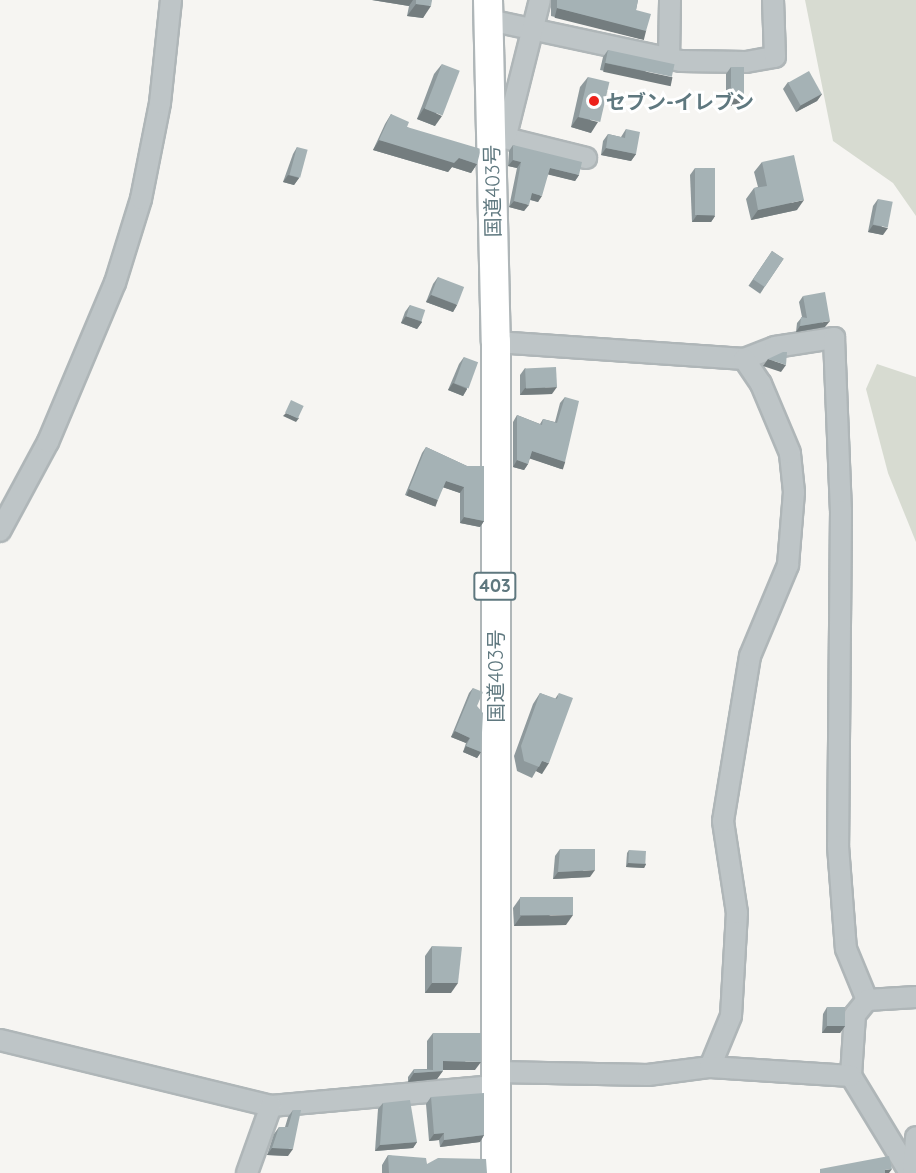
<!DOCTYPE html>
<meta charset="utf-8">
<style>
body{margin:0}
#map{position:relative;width:916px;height:1173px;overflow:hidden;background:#f6f5f2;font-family:Quicksand,"Noto Sans JP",sans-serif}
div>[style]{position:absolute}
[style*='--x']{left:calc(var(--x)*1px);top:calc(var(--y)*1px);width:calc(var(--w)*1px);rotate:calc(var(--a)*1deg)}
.green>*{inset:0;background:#d7dbd1}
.roads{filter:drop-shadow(2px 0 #afb6b8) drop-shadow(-2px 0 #afb6b8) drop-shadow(0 2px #afb6b8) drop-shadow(0 -2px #afb6b8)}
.minor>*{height:20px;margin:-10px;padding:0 10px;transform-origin:10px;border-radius:10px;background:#bec5c7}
.highway>*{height:28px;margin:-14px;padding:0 14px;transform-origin:14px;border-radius:14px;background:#fff}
.wall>*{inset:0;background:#8e999c;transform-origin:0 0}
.shaded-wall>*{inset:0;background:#747d7f;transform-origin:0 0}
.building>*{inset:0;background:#a5b2b5;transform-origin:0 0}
.dots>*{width:16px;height:16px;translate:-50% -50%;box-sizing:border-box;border:3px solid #fff;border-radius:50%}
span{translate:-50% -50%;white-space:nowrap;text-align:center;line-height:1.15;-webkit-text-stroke:6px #fff;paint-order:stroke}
.shield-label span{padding:2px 4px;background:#fff;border:2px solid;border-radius:4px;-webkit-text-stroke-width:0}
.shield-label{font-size:18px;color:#5f787f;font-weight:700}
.poi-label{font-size:20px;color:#5f787f;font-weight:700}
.left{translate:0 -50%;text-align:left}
.street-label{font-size:20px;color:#5f787f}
</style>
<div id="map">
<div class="green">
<i style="clip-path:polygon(805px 0,916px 0,916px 216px,893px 183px,833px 141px)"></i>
<i style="clip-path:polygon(877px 364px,916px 377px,916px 542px,888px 473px,866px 389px)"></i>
</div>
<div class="roads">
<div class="minor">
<i style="--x:489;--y:20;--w:196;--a:12.1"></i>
<i style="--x:681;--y:61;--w:65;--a:0.9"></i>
<i style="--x:746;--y:62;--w:29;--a:-10"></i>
<i style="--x:775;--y:57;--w:57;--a:-92"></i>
<i style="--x:669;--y:59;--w:59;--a:-89"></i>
<i style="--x:493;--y:135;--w:96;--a:13.9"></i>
<i style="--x:506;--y:135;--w:139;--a:-75.9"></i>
<i style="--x:496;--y:342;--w:249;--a:3.9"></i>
<i style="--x:744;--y:359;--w:33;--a:-21"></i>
<i style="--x:775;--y:347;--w:60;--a:-8.7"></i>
<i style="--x:834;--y:338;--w:173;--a:87.7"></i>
<i style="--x:841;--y:511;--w:335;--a:90.5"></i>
<i style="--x:838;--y:846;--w:103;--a:85.6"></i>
<i style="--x:846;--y:949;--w:55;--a:67.6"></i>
<i style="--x:867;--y:1000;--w:19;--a:129"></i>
<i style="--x:855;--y:1015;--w:61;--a:93.8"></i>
<i style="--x:851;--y:1076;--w:114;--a:58.7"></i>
<i style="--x:0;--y:531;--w:101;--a:-61.7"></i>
<i style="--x:48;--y:442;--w:173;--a:-67.2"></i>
<i style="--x:115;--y:283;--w:88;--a:-72.8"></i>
<i style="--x:141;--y:199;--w:98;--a:-78.8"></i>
<i style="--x:160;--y:103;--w:104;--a:-83.9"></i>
<i style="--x:867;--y:1000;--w:49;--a:-3.5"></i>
<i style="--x:0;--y:1040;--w:279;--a:13.7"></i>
<i style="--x:271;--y:1106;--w:227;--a:-5.1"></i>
<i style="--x:710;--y:1067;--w:55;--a:-67.6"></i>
<i style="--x:731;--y:1016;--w:103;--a:-86.7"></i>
<i style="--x:737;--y:913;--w:93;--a:-98.7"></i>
<i style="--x:723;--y:821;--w:167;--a:-80.7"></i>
<i style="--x:750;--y:656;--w:99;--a:-67.3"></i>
<i style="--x:788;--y:565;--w:73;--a:-85.3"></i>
<i style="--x:794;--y:492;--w:39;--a:-96"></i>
<i style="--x:790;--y:453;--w:75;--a:-112.8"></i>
<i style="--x:761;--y:384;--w:30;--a:-124"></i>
<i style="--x:497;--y:1072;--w:151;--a:1.1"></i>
<i style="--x:648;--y:1075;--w:63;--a:-7.4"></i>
<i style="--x:710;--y:1067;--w:141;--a:3.7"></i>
<i style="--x:247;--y:1173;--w:71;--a:-70.3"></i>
<i style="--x:913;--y:1173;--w:36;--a:-85"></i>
</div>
<div class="highway">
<i style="--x:488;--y:0;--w:342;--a:88.7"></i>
<i style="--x:496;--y:342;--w:831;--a:90"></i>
</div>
</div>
<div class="wall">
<i style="clip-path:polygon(372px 0,432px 0,423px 18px,407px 16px,409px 6px)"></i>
<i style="clip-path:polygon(551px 0,638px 0,636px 10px,641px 39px,551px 16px)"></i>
<i style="clip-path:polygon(608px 50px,668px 84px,600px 70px,603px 57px)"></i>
<i style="clip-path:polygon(442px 64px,435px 126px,417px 119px,434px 74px)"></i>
<i style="clip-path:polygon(731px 67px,740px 106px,726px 106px,726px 74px)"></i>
<i style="clip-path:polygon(588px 77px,591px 133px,571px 127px,580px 87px)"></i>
<i style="clip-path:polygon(788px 82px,822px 94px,817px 101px,796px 112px,783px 89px)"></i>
<i style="clip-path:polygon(391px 114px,407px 127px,477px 164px,471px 173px,452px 167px,448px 172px,373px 150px,385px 124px)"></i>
<i style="clip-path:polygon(626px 129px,636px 154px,631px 161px,601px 155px,603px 141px,608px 134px,621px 137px)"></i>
<i style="clip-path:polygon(513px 145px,579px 175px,575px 181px,548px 174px,538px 202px,530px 200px,524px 211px,509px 207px,517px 168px,508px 166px,509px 151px)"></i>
<i style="clip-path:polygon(297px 147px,299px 178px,294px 185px,283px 182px,293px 154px)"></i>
<i style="clip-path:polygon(762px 162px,797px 210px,751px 220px,746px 199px,754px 188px,758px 187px,754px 172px)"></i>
<i style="clip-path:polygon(695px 168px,715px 216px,711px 222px,692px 222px,690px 175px)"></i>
<i style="clip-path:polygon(878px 199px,883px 235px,868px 232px,873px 206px)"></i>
<i style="left:772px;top:251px;width:14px;height:42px;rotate:34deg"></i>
<i style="clip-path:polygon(438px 277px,457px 305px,453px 312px,426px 302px,433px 284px)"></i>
<i style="clip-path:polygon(803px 296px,825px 327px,796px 332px,797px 323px,802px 317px,799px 302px)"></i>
<i style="clip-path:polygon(410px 305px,422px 322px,417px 329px,401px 323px,405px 312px)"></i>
<i style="clip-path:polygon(464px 357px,467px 389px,463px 396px,448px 390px,459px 364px)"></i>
<i style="clip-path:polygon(525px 368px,552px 394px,520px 395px,520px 375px)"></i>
<i style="clip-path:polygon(565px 397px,565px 462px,561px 469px,530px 458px,528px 464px,524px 470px,513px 467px,513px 422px,517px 415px,540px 424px,543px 419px,555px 422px,560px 403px)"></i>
<i style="clip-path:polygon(426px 447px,467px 466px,484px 521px,480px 527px,460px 523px,460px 493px,443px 487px,434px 506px,405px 495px,422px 453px)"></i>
<i style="clip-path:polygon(473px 688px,477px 706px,481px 752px,477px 758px,463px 752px,466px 743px,451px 737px,469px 693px)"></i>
<i style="clip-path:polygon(540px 693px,555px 699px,559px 693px,542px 774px,536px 771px,532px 778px,517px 771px,514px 756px,533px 704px)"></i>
<i style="clip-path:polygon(560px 849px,590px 877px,553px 879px,555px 856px)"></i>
<i style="clip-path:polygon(629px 850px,646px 864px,644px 868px,626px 867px,627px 853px)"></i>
<i style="clip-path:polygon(520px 898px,566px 925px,514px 926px,513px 908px)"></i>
<i style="clip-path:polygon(432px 946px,451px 993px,425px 993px,425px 956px)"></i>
<i style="clip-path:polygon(827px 1007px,845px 1026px,840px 1033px,822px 1033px,823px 1014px)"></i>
<i style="clip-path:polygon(433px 1033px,475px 1070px,443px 1070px,437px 1079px,408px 1082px,408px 1077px,414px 1069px,427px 1069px,427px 1041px)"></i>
<i style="clip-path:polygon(431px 1097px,484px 1135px,480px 1142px,440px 1147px,439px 1140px,429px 1141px,426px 1104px)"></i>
<i style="clip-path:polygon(383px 1103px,417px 1142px,413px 1148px,375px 1151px,378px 1109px)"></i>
<i style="clip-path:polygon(293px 1110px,288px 1156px,267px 1155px,274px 1134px,279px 1127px,285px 1127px,288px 1117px)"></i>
<i style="clip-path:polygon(388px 1155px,427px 1164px,487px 1173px,382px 1173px,382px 1165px)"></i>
</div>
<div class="shaded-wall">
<i style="clip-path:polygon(372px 0,413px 0,409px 6px)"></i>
<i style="clip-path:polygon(416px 4px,431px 6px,423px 18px,407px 16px)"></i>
<i style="left:557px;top:8px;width:92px;height:10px;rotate:14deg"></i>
<i style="left:605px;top:63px;width:69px;height:9px;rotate:12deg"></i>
<i style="clip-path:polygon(822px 94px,817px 101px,796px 112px,801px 105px)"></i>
<i style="clip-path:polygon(731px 99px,745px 99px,740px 106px,726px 106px)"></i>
<i style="clip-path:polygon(424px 108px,442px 116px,435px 126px,417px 119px)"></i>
<i style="clip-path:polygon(578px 117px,598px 122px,591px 133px,571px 127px)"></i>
<i style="clip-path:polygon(379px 140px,459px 158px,477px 164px,471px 173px,452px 167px,448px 172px,373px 150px)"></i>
<i style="clip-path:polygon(606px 148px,636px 154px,631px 161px,601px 155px)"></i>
<i style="clip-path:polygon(513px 160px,521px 162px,517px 168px,508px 166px)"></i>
<i style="clip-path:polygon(550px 168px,579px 175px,575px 181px,546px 174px)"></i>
<i style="clip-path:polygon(288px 175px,299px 178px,294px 185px,283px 182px)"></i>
<i style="clip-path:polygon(532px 193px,542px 196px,538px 202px,528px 199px)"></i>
<i style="clip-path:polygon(804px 200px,797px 210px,751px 220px,758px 210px)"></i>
<i style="clip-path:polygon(514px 201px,529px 205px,524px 211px,509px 207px)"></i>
<i style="clip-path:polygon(697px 215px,715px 216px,711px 222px,692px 222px)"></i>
<i style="clip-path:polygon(873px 225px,888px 228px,883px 235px,868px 232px)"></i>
<i style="clip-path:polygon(431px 295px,457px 305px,453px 312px,426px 302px)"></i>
<i style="clip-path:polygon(406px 316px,422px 322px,417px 329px,401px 323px)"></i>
<i style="clip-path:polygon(830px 321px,825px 327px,796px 332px,800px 326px)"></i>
<i style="clip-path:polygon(768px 359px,786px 365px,781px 372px,763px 366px)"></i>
<i style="clip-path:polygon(453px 383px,467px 389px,463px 396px,448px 390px)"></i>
<i style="clip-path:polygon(557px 387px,552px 394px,520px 395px,525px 388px)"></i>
<i style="clip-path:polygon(286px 413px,299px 418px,296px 422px,283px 416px)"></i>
<i style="left:532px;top:451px;width:35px;height:8px;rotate:18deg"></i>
<i style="clip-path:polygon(517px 460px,528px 464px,524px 470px,513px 467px)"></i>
<i style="clip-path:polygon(446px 481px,464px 487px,460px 493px,442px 487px)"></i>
<i style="left:409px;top:489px;width:31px;height:7px;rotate:21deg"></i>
<i style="clip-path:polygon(464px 517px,484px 521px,480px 527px,460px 523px)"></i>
<i style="clip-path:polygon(455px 731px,470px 738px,466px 743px,451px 737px)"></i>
<i style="clip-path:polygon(466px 746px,481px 752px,477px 758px,463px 752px)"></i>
<i style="clip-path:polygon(542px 761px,549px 763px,542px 774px,536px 771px)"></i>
<i style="clip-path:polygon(628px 863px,646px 864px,644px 868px,626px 867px)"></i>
<i style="clip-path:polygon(595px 870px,590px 877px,553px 879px,558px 872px)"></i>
<i style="clip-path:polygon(573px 915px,566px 925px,514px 926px,521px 916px)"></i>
<i style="clip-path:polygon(432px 983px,458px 983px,451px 993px,425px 993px)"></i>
<i style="clip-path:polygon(827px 1026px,845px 1026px,840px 1033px,822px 1033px)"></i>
<i style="clip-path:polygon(443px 1061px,481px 1062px,475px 1070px,437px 1070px)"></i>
<i style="clip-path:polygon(443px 1071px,437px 1079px,408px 1082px,414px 1073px)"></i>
<i style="clip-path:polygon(444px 1133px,439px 1140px,429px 1141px,434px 1134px)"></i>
<i style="clip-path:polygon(484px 1135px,480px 1142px,440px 1147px,444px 1140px)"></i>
<i style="clip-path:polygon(417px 1142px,413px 1148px,375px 1151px,380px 1145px)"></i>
<i style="clip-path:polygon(272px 1148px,293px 1149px,288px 1156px,267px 1155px)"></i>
<i style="clip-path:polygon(892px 1169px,889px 1173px,883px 1173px,885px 1170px)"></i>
</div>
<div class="building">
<i style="clip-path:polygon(416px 0,432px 0,431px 6px,416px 4px)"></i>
<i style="clip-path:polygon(557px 0,638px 0,636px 10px,651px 14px,646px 31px,557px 8px)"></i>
<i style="left:608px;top:50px;width:68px;height:13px;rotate:12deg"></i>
<i style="left:442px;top:64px;width:19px;height:48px;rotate:21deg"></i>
<i style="left:731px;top:67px;width:13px;height:32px"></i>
<i style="left:809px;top:71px;width:26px;height:24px;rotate:61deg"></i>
<i style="left:588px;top:77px;width:22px;height:41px;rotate:13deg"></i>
<i style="clip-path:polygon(391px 114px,409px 122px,407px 127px,481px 149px,477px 164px,459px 158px,454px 163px,379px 140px)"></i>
<i style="clip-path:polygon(626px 129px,640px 132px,636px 154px,606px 148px,608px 134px,625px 138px)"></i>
<i style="clip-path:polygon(513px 145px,582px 162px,579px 175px,550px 168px,542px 196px,532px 193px,529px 205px,514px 201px,521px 162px,513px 160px)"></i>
<i style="left:297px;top:147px;width:11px;height:29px;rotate:15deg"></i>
<i style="clip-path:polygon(794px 155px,804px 200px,758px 210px,754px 188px,767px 186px,762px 162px)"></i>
<i style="left:695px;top:168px;width:20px;height:47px"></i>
<i style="left:878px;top:199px;width:15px;height:26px;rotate:11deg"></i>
<i style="left:772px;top:251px;width:14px;height:34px;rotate:34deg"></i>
<i style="left:438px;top:277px;width:28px;height:19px;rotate:21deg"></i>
<i style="clip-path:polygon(825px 292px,830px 321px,800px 326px,801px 317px,807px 318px,803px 296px)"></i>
<i style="left:410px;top:305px;width:16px;height:12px;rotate:18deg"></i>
<i style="clip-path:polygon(783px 352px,787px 352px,786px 365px,768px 359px)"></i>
<i style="left:464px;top:357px;width:15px;height:28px;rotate:20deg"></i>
<i style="left:556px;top:367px;width:20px;height:31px;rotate:87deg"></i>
<i style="clip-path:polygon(565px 397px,579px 401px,565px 462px,532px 451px,528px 464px,517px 460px,517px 415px,542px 425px,543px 419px,557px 423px)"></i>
<i style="left:291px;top:400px;width:14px;height:14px;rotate:25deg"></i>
<i style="clip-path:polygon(426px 447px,467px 466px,484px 466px,484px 521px,464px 517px,464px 487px,446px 481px,438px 500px,409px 489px)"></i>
<i style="clip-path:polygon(473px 688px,483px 692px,477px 706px,483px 713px,481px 752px,466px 746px,470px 738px,455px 731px)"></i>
<i style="clip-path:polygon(540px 693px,557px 699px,559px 693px,573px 698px,549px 763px,542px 761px,539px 767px,524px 761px,521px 746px)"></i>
<i style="clip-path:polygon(560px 849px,595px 849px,595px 870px,558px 872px)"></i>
<i style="left:629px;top:850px;width:17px;height:13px;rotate:3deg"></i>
<i style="left:573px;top:897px;width:18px;height:53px;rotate:90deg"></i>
<i style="clip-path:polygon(432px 946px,462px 947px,458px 983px,432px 983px)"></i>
<i style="left:827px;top:1007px;width:18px;height:19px"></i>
<i style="clip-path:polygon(433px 1033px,481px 1033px,481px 1062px,443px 1061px,443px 1071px,414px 1073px,414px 1069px,433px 1070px)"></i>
<i style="clip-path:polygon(484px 1093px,484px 1135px,444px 1140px,444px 1133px,434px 1134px,431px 1097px)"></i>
<i style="clip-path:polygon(410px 1100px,417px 1142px,380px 1145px,383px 1103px)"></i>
<i style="clip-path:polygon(293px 1110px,301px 1110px,293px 1149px,272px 1148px,279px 1127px,288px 1127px)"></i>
<i style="clip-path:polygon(388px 1155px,426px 1158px,427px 1164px,438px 1158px,486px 1159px,487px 1173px,389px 1173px)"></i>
<i style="clip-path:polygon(889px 1156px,892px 1169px,885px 1170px,885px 1173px,820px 1173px,820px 1169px)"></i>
</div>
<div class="dots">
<i style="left:594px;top:101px;background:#ed211b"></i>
</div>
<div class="shield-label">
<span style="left:495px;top:586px">403</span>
</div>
<div class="poi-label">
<span class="left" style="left:606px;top:101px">セブン-イレブン</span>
</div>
<div class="street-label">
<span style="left:492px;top:191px;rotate:-91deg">国道403号</span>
<span style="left:495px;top:676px;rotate:-90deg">国道403号</span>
</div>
</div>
